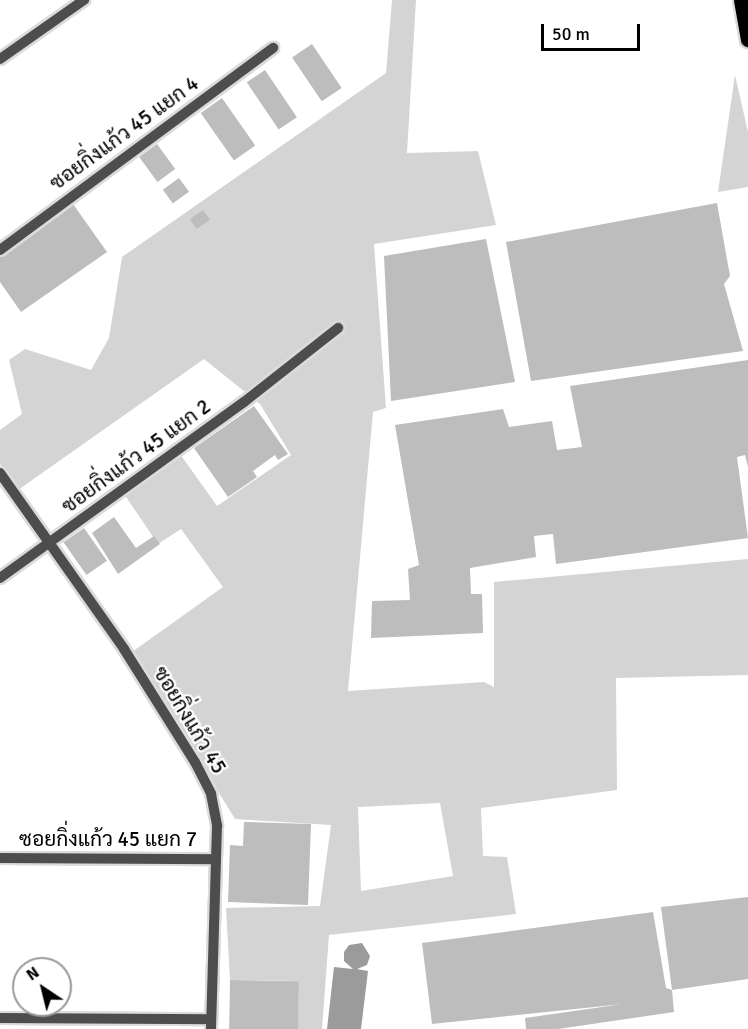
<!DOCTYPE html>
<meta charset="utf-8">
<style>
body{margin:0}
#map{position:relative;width:748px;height:1029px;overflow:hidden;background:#fff;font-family:Signika,Sarabun,sans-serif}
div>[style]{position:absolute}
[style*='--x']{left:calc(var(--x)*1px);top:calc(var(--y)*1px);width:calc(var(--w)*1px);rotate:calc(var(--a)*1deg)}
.green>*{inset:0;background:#d4d4d4}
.water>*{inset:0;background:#9b9b9b}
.building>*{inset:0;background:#bdbdbd;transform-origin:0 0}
.roads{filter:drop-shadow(2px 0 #dbdbdb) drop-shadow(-2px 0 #dbdbdb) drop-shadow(0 2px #dbdbdb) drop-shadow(0 -2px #dbdbdb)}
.minor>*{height:10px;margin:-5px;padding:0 5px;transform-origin:5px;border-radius:5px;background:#4d4d4d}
.major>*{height:15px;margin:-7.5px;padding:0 7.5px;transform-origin:7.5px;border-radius:7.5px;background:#000}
span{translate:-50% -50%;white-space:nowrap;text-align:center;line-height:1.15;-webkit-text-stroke:4.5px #fff;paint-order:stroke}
.street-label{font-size:21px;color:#000}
.north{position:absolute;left:12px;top:957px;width:60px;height:60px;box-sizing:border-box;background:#fff;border:2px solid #999;border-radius:50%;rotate:325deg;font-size:16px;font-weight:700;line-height:24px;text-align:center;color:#000}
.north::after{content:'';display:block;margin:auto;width:21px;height:27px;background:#000;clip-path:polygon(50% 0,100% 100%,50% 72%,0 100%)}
.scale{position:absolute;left:541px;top:24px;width:99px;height:27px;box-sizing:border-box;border:3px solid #000;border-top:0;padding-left:8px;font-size:18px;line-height:21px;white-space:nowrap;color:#000;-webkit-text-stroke:4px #fff;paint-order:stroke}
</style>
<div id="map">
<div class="green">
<i style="clip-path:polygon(evenodd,392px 0,416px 0,407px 153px,478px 151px,496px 225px,374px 244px,386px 408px,373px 412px,348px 691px,484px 682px,494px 687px,494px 582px,748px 559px,748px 675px,616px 678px,617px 790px,481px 808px,483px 856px,507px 857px,516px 914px,329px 935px,322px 1029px,298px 1029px,299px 981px,230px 980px,226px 908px,320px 906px,331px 825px,235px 819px,132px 652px,223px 587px,181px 529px,158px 544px,122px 491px,180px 454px,217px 506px,291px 455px,260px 404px,204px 359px,18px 490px,0 464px,0 430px,22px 414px,9px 360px,25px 349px,91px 370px,109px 338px,122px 257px,386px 73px,392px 0,440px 803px,453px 876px,361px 891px,358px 807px,440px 803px)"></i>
<i style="clip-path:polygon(735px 75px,748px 132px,748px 187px,718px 192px)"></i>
</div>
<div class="water">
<i style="clip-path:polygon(362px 943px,370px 956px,367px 965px,357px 969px,368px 971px,361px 1029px,327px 1029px,334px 967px,353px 969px,344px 961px,344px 952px,349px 945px)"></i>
</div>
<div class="building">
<i style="left:312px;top:44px;width:53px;height:24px;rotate:56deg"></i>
<i style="left:265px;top:70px;width:57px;height:22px;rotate:56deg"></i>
<i style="left:222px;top:98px;width:58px;height:26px;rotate:55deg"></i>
<i style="left:157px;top:144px;width:31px;height:22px;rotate:54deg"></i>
<i style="left:179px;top:178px;width:17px;height:20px;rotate:54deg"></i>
<i style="clip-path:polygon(717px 203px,730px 276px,724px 284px,743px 351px,531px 381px,506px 242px)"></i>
<i style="clip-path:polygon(73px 204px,107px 252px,21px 312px,0 282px,0 254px)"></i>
<i style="left:203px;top:210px;width:12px;height:16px;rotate:55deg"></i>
<i style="clip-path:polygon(486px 239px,515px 382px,391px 401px,384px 256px)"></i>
<i style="clip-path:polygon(748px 360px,748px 467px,745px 455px,737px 457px,748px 538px,556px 564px,553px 534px,534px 536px,536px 557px,470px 568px,471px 594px,482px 594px,483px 633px,371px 638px,372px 601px,410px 600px,408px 569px,419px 565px,395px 425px,503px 409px,509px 427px,552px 421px,557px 450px,582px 447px,570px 386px)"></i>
<i style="clip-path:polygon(254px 406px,288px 454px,278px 460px,275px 455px,253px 471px,257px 477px,228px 497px,194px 448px)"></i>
<i style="clip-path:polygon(114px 517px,136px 548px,154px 536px,160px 544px,118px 574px,92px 533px)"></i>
<i style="left:84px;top:528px;width:40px;height:25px;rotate:55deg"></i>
<i style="clip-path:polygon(244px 822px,311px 824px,308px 905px,228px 902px,230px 845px,243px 846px)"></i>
<i style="clip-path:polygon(748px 897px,748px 979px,672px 990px,661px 907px)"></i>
<i style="clip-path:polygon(653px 912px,666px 988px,672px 990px,674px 1012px,558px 1029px,526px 1029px,525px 1018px,623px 1004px,432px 1024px,422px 943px)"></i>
<i style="left:230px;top:980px;width:69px;height:49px;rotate:1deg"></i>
</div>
<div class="roads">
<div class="minor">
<i style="--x:0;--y:59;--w:103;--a:-35.1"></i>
<i style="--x:0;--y:250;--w:340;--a:-36.5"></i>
<i style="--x:0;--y:473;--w:215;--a:54.8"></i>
<i style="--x:124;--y:649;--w:133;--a:57.9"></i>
<i style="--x:195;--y:762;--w:36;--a:63"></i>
<i style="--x:211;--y:794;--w:33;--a:79"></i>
<i style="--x:217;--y:826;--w:203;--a:91.7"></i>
<i style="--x:0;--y:578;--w:301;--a:-35.8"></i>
<i style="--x:244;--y:402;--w:120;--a:-38.2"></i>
<i style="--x:0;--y:858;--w:216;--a:0.3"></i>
<i style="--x:0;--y:1018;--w:211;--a:0.3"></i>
</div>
<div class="major">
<i style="--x:741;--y:0;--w:40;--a:80"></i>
</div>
</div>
<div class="street-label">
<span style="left:124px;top:133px;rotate:-36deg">ซอยกิ่งแก้ว 45 แยก 4</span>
<span style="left:136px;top:456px;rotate:-36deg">ซอยกิ่งแก้ว 45 แยก 2</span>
<span style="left:190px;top:720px;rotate:59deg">ซอยกิ่งแก้ว 45</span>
<span style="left:108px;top:839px">ซอยกิ่งแก้ว 45 แยก 7</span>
</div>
<div class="north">N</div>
<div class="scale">50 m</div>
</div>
